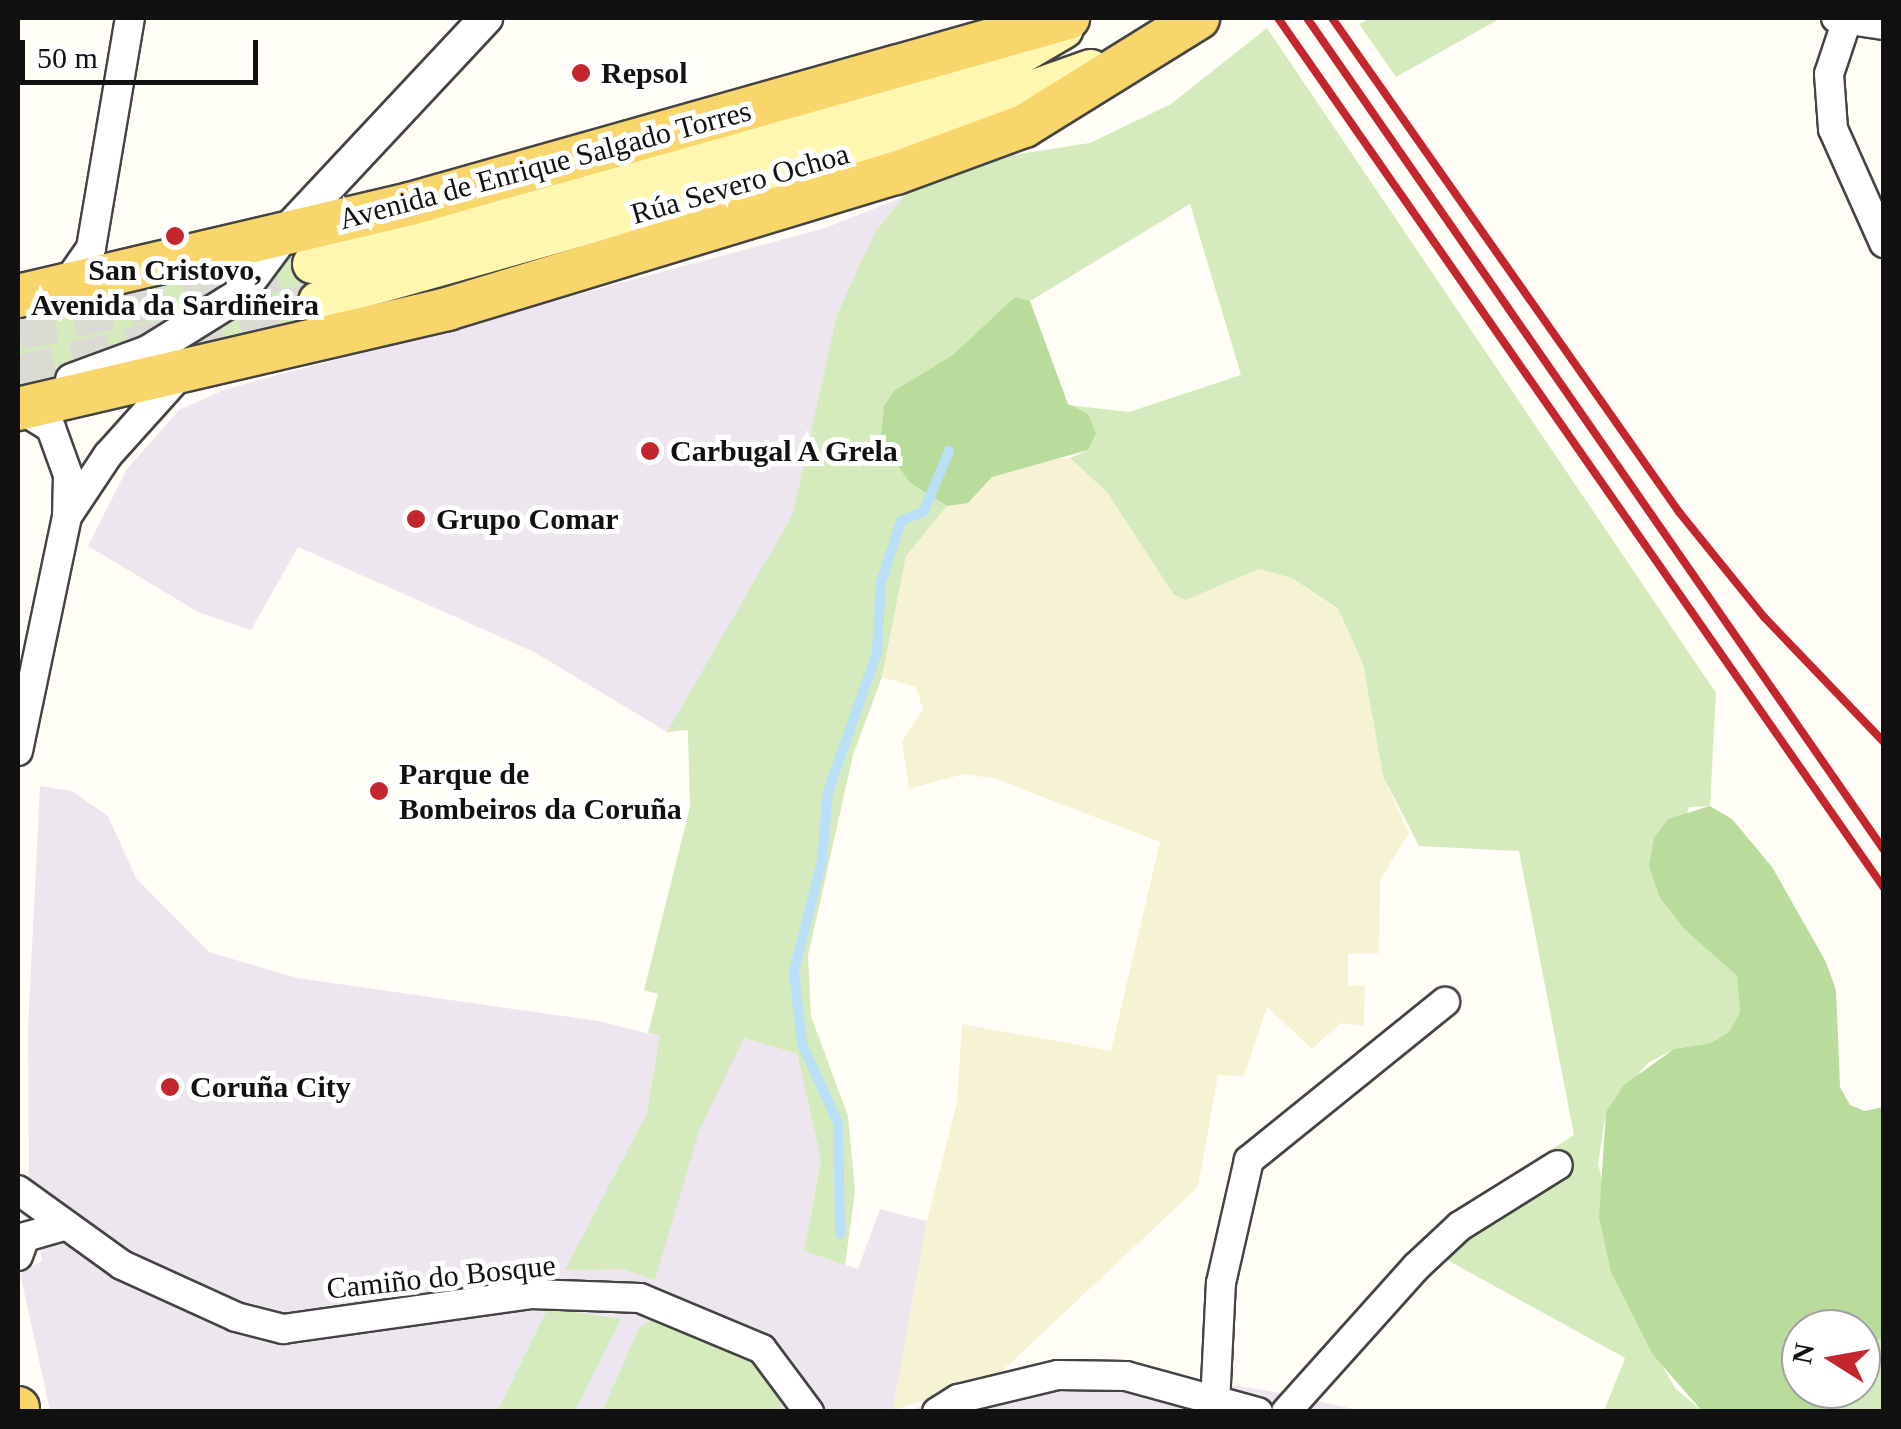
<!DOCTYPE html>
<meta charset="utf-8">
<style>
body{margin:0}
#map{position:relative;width:1901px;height:1429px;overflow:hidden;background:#fffdf5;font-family:Georgia,serif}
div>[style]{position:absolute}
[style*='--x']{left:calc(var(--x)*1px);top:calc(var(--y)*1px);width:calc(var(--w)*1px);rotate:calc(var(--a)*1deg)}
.industrial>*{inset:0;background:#eee6ef}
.farmland>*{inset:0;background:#f6f3d4}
.green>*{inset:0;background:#d5ebbd}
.forest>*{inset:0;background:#b9dc9c}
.stream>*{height:10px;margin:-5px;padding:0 5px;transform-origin:5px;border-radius:5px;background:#b9e0f7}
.secondary-tunnel>*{height:38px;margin-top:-19px;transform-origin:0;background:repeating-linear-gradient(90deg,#dbdad3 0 38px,transparent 0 57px)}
.roads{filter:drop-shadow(2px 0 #444) drop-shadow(-2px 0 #444) drop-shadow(0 2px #444) drop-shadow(0 -2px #444)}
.minor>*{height:28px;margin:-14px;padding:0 14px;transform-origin:14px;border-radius:14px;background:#fff}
.tertiary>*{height:32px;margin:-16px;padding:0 16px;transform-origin:16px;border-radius:16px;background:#fff}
.secondary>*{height:38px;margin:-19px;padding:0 19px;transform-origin:19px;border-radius:19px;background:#fff6b0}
.primary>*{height:42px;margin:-21px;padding:0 21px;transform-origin:21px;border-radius:21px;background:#f9d66b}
.rail>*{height:8px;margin:-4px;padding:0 4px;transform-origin:4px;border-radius:4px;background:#c4262e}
.dots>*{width:28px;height:28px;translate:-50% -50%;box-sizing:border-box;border:5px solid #fff;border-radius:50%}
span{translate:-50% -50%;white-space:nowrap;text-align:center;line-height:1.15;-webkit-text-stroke:10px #fff;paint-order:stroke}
.poi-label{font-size:30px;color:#111;font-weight:700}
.left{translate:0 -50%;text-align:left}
.street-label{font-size:30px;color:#111}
.frame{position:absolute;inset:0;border:20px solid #111;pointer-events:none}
.north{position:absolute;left:1781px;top:1309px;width:100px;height:100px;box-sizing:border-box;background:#fff;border:2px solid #a0a0a0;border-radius:50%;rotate:281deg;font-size:28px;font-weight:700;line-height:40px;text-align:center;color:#111}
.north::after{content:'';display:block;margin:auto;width:35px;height:45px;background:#c4262e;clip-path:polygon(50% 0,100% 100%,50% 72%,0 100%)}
.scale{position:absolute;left:20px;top:40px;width:238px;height:45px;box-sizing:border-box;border:5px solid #111;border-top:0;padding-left:12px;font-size:30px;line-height:35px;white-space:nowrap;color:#111;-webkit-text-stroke:8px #fff;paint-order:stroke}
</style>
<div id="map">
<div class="industrial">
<i style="clip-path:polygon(962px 174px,744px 1038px,797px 1054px,821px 1160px,804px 1251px,858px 1269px,880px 1209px,927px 1221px,893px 1411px,50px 1411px,20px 1273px,42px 1261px,29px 1181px,28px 1027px,40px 786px,72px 791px,108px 816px,136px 878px,209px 952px,297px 978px,598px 1021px,659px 1036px,690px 807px,688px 729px,667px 732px,534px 652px,298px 547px,251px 630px,198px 612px,88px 546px,127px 469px,179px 410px,226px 389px,825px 228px)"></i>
<i style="clip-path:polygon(1103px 1364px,1287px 1394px,1362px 1411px,907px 1412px,1000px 1373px)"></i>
</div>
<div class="farmland">
<i style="clip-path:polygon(1070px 458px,1107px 491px,1174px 595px,1186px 600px,1259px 569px,1292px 578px,1338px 610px,1363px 664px,1383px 776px,1409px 833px,1380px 880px,1379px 953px,1348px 954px,1348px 985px,1365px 986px,1364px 1026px,1341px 1023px,1312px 1049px,1267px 1007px,1244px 1076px,1218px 1075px,1198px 1187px,1000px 1373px,893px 1411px,927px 1221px,957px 1102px,962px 1024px,1111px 1051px,1160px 842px,996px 779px,964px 774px,909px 789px,902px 741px,923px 710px,916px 687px,882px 677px,906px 556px,947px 506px,961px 477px,992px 477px,1040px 459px)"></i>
</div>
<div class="green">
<i style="clip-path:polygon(1370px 18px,1501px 18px,1396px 77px,1359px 24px)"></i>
<i style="clip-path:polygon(1267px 28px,1716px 693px,1710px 806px,1689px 807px,1660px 898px,1684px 929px,1737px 976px,1740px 1012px,1729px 1032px,1711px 1043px,1674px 1049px,1648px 1063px,1606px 1112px,1598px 1164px,1637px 1321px,1675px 1388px,1702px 1411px,1604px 1411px,1625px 1358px,1422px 1246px,1494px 1186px,1574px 1135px,1519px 851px,1419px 846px,1383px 776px,1363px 664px,1338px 609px,1292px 578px,1259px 569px,1186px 600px,1174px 595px,1107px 492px,1070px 458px,1088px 450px,1089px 414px,1068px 405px,1129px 412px,1241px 375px,1190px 204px,1030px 301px,910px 483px,947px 506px,906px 556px,882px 677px,853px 755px,808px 956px,811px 1016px,848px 1116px,855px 1191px,845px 1265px,804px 1251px,821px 1160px,797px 1054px,744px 1038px,699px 1131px,655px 1280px,622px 1269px,565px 1270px,647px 1113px,660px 1036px,648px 1033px,658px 994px,644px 990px,690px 807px,688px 730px,667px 732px,793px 514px,837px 315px,875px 232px,906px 194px,1013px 155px,1090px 143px,1171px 104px)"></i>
<i style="clip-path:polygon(294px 249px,313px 322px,195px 347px,262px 293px)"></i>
<i style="clip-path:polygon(247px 261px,220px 294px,158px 330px,18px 382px,18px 320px)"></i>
<i style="clip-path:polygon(548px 1308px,621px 1319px,575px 1411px,497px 1412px)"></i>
<i style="clip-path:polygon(653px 1319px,724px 1340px,758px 1362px,776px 1382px,782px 1411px,602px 1412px,639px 1328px)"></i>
<i style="clip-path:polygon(1883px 1337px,1883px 1411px,1830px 1411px,1817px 1389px,1861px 1389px,1861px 1349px)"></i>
</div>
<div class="forest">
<i style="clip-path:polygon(1015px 297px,1030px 301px,1068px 404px,1088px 414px,1096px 433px,1088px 450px,992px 477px,968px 503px,947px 506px,910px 483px,892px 457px,881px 438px,884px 406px,894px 391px,953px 355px)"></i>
<i style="clip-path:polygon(1710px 806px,1732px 819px,1772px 867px,1826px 962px,1836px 990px,1840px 1087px,1850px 1105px,1865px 1111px,1883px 1107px,1883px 1337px,1861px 1349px,1861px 1329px,1801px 1329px,1801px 1389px,1817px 1389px,1830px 1411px,1702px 1411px,1653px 1355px,1611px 1272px,1599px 1217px,1606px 1112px,1624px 1085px,1674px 1049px,1711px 1043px,1729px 1032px,1740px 1012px,1737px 976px,1684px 929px,1660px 898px,1649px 866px,1654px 838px,1668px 819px)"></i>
</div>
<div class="stream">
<i style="--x:840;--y:1234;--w:111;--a:-91"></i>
<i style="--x:838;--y:1123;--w:87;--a:-114.5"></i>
<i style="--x:802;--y:1044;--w:73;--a:-96.3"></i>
<i style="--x:794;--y:971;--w:114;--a:-75.8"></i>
<i style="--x:822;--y:860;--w:68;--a:-85"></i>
<i style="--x:828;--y:792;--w:148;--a:-70.7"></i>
<i style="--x:877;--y:652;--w:70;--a:-86.7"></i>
<i style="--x:881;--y:582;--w:64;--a:-71.8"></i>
<i style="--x:901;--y:521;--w:25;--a:-23"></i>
<i style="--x:924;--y:511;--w:65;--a:-67.4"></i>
</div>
<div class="secondary-tunnel">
<i style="--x:18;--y:332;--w:302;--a:-13"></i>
<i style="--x:18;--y:375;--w:309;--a:-13.9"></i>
</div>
<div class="roads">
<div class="minor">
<i style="--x:1836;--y:18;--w:49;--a:8.3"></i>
<i style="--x:1847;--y:20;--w:57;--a:108.4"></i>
<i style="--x:1829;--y:74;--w:55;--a:85.8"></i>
<i style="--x:1833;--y:129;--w:125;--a:65.9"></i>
<i style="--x:66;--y:284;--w:44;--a:-55.2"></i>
<i style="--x:91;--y:248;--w:233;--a:-80.4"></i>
<i style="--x:68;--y:515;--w:72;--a:-56.3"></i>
<i style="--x:108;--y:455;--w:108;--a:-48"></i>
<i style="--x:18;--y:751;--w:239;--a:-78.2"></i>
<i style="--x:67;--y:517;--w:42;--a:-88.6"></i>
<i style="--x:68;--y:475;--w:50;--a:-109.9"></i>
<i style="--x:51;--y:428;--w:38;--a:-148"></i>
<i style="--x:18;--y:1190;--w:128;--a:35.8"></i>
<i style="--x:122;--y:1265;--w:125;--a:24.5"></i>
<i style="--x:236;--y:1317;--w:49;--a:14.3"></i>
<i style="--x:283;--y:1329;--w:250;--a:-8"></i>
<i style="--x:531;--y:1294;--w:109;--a:2.1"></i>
<i style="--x:640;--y:1298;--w:132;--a:22.7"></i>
<i style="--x:762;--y:1349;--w:79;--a:53.3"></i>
<i style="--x:18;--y:1256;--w:20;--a:-70"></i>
<i style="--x:25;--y:1237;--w:40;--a:-16"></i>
<i style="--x:1215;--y:1404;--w:121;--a:-87.2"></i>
<i style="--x:1221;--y:1283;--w:126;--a:-77.2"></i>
<i style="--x:1249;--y:1160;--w:252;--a:-38.9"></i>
<i style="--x:937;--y:1412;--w:25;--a:-32"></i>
<i style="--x:958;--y:1399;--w:103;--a:-13.5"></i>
<i style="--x:1058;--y:1375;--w:68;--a:0.8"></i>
<i style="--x:1126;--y:1376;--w:137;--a:15.3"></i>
<i style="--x:1286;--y:1412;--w:195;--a:-48.1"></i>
<i style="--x:1416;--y:1267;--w:60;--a:-43"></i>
<i style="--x:1460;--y:1226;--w:115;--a:-31.9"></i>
</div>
<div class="tertiary">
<i style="--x:72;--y:380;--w:81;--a:-20.2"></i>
<i style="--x:148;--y:352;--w:106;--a:-31.9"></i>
<i style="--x:238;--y:296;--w:77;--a:-53.4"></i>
<i style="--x:284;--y:234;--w:296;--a:-46.9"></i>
</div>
<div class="secondary">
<i style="--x:312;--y:264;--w:584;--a:-15.49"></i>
<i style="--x:875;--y:108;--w:131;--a:-18.3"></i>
<i style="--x:999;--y:67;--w:75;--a:-30.3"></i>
<i style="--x:318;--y:301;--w:594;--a:-15.72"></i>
<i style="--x:890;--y:140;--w:213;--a:-19.5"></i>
</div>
<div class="primary">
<i style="--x:18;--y:296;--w:403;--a:-13.2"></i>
<i style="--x:410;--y:204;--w:684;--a:-15.78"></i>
<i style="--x:18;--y:409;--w:441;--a:-13.1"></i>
<i style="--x:447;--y:309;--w:469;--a:-16.9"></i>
<i style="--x:896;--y:173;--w:136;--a:-20.2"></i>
<i style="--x:1024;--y:126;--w:205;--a:-31.8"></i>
<i style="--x:18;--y:1408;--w:4;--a:90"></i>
</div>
</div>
<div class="rail">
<i style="--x:1278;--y:18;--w:1060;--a:55.14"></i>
<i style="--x:1307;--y:18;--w:1012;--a:55.26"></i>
<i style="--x:1332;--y:18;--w:604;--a:54.91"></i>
<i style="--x:1679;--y:512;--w:135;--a:51"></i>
<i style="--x:1764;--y:617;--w:173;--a:46.2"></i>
</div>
<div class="dots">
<i style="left:581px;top:73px;background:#c4262e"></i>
<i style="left:175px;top:236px;background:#c4262e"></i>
<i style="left:650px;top:451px;background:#c4262e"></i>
<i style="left:416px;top:519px;background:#c4262e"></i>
<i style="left:379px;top:791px;background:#c4262e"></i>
<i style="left:170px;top:1087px;background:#c4262e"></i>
</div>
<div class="poi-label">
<span class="left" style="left:601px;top:73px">Repsol</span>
<span style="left:175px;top:287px">San Cristovo,<br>Avenida da Sardiñeira</span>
<span class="left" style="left:670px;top:451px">Carbugal A Grela</span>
<span class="left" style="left:436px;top:519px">Grupo Comar</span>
<span class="left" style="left:399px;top:791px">Parque de<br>Bombeiros da Coruña</span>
<span class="left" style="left:190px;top:1087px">Coruña City</span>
</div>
<div class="street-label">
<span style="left:545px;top:165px;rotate:-15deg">Avenida de Enrique Salgado Torres</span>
<span style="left:740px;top:184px;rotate:-16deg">Rúa Severo Ochoa</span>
<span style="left:441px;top:1277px;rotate:-6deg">Camiño do Bosque</span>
</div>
<div class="frame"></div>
<div class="north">N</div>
<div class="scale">50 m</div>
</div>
